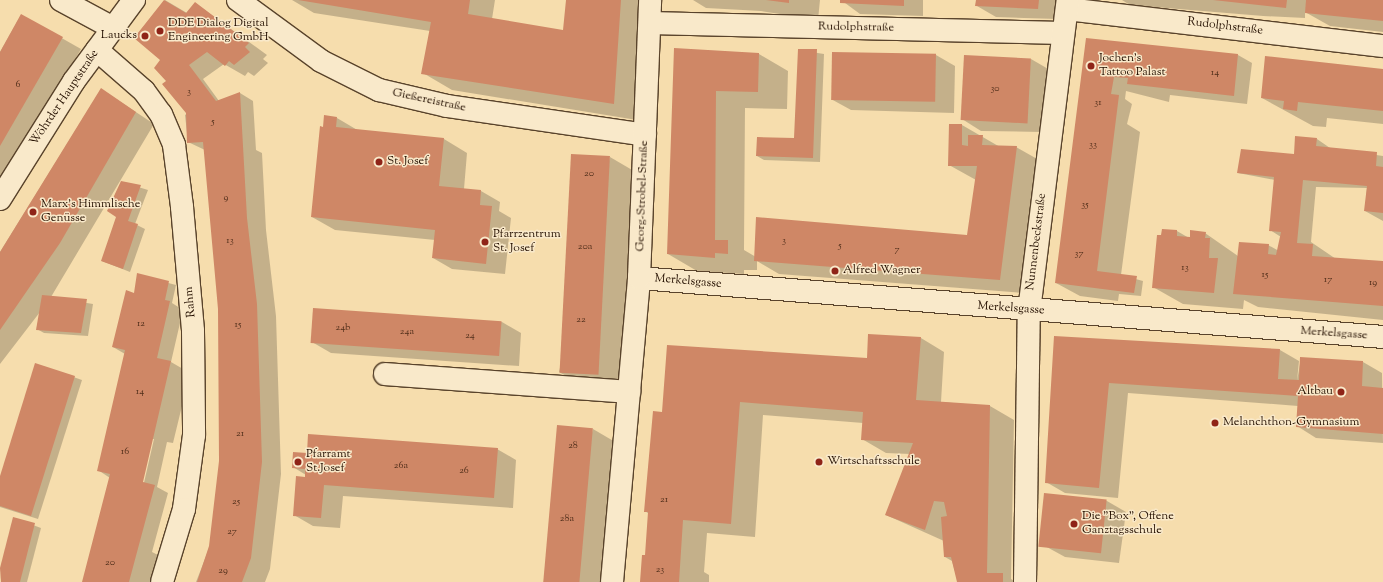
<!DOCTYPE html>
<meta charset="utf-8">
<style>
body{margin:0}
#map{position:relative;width:1383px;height:582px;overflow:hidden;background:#f6ddad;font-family:"Sorts Mill Goudy",serif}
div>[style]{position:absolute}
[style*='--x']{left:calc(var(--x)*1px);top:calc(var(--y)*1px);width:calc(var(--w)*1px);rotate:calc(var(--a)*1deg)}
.shadow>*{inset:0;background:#0003}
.building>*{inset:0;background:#cf8766;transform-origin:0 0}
.roads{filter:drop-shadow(1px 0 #59432b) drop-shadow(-1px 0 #59432b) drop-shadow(0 1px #59432b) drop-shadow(0 -1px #59432b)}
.street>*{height:22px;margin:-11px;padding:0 11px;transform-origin:11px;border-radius:11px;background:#f9e9ca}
.dots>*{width:11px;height:11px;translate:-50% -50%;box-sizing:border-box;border:2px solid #f9e9ca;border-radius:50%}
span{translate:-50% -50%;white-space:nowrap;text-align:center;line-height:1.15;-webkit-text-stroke:3px #f9e9ca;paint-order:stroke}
.number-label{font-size:10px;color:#502e1a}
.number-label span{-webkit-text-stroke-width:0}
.poi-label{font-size:12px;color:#251000}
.left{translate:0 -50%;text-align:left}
.right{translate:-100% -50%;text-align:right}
.street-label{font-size:12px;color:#251000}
</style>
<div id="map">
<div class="shadow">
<i style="clip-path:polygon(165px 0,187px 13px,195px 3px,267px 55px,263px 59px,268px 63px,254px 76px,248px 72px,245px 76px,224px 64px,203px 79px,219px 101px,240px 93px,253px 101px,256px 150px,262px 153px,266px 230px,276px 316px,281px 474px,270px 569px,265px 582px,196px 582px,210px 546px,220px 461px,219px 309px,205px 150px,188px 142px,185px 115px,188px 113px,168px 81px,161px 60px,135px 37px)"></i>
<i style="clip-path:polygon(292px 0,495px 0,492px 19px,564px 31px,567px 0,651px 0,643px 121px,452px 90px,423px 73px,430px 31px,314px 13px)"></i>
<i style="clip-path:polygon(693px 0,820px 0,818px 20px,761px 11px,706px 8px)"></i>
<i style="clip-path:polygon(841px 0,923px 0,923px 16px,860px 14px)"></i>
<i style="clip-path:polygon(977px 0,1059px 0,1057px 19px,996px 17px,977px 6px)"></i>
<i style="clip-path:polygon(1122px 0,1383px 0,1383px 32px,1330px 26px,1305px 12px,1305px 18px,1263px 16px,1130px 5px)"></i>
<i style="clip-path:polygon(21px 15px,81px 49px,0 189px,0 52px)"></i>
<i style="clip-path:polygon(1087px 39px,1238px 55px,1252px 63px,1247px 104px,1170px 95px,1169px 102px,1126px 91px,1125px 99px,1132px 104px,1127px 124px,1140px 132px,1121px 275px,1143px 281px,1141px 296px,1119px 294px,1118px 301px,1080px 296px,1056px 283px)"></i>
<i style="clip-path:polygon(675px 49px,759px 54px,788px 71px,787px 109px,745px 108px,744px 250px,756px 257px,968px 236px,976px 180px,949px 165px,950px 125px,962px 125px,1000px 147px,1016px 147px,1046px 164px,1024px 293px,779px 274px,757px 261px,757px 270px,744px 270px,744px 274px,697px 271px,668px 254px)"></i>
<i style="clip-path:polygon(799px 50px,824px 54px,820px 162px,764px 160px,757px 156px,795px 139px)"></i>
<i style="clip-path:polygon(936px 55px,955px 66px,954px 113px,851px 110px,831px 99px)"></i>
<i style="clip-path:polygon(1031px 59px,1050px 70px,1042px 132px,981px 131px,962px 119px)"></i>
<i style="clip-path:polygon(1383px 70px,1383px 124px,1327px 118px,1326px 127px,1313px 126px,1262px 98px)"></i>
<i style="clip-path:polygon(101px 89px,154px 124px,51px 297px,93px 304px,88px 336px,44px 333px,37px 329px,40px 312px,0 364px,0 252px)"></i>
<i style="clip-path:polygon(337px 118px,359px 131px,444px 139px,467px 153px,464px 189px,481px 191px,500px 202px,499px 211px,511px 218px,505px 274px,452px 269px,433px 258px,435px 240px,335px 230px,312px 217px,324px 128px)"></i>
<i style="clip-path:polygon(1317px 139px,1330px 148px,1383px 156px,1383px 221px,1365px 211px,1367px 188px,1316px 187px,1311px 242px,1336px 259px,1383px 262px,1383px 320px,1258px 307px,1244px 300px,1243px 309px,1183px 304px,1153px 287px,1163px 230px,1177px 231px,1189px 238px,1205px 233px,1238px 256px,1268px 245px,1279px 251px,1281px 237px,1270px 230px,1275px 180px,1238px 173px,1293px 155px)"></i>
<i style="clip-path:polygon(610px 157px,639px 174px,626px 391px,589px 389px,559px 372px)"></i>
<i style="clip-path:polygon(122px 182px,148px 190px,135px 224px,145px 229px,130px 272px,102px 261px,117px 216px)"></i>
<i style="clip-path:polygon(evenodd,138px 275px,176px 285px,172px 303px,183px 310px,171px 362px,190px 373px,173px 443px,167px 442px,157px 487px,168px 493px,152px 552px,158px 555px,151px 582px,83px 582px,110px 478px,98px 470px,125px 354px,113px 347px,135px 294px,138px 275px,152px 439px,154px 439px,143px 487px,141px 486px,152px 439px)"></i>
<i style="clip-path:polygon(502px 322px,521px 333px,519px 366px,331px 353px,312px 342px)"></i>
<i style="clip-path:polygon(1055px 337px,1280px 350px,1299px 361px,1297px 381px,1301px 358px,1363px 362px,1382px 373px,1383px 443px,1316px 438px,1297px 426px,1298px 406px,1128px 393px,1118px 498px,1065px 493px,1046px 482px)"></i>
<i style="clip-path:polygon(921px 338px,944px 352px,941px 402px,990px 406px,1014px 420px,1011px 579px,1016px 582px,958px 582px,952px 561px,945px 557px,944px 541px,886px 515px,910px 454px,886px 453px,862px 439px,863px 423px,763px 415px,755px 537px,707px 533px,704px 572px,709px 575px,709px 582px,641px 582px,650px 556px,649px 514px,645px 511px,663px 413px,868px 359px)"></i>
<i style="clip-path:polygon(36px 364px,82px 380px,38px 519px,0 507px,0 479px)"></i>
<i style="clip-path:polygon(593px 429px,622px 446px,611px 582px,544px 582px)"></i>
<i style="clip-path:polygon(497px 449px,516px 460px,513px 508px,343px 496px,340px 528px,313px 526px,294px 515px,306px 475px,293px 467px)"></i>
<i style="clip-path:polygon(1045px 495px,1107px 501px,1126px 512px,1119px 563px,1065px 557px,1045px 546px)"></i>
<i style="clip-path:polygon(14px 518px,41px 528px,27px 582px,1px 582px)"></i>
</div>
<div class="building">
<i style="clip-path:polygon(164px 0,186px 13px,195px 2px,249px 43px,245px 47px,250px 52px,234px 65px,229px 61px,225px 66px,207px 52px,189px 65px,216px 101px,240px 92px,247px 218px,257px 304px,262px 462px,251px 558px,242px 582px,197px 582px,209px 546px,219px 461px,218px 309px,203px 142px,187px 143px,186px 113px,162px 84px,166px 81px,154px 68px,160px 60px,134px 38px)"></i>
<i style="clip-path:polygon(298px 0,470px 0,468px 14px,563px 30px,566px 0,621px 0,614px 104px,421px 74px,431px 22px)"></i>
<i style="clip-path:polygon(766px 0,789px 0,789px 3px)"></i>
<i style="clip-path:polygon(840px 0,904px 0,904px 6px,840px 3px)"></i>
<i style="clip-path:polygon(976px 0,1039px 0,1038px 9px,975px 6px)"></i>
<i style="clip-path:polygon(1213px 0,1287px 0,1286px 8px)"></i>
<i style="clip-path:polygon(1306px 0,1383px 0,1383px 21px,1305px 13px)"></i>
<i style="clip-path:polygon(21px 14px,63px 37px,0 146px,0 52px)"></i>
<i style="clip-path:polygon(1086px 38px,1238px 54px,1234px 96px,1127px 84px,1128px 78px,1114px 77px,1111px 94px,1119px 95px,1097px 271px,1137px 276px,1134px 293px,1055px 283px)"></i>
<i style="clip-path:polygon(674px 48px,759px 53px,758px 92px,716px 91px,715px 240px,728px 240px,728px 254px,715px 253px,715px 258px,667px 254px)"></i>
<i style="clip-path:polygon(798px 49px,817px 49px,813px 158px,756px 156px,757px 137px,794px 138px)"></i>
<i style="left:832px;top:52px;width:104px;height:48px;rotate:1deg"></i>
<i style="left:964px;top:55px;width:67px;height:65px;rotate:3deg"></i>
<i style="clip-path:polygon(1265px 56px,1383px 69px,1383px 111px,1298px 102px,1297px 111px,1283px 109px,1284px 101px,1261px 98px)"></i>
<i style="clip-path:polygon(101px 88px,136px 112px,60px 243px,0 330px,0 252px)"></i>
<i style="clip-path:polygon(324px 115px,337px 117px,336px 127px,444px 138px,439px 186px,481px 190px,480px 205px,492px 206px,486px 264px,432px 258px,435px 230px,311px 217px,320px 126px,323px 127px)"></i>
<i style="clip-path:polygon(949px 124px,962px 124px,962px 145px,968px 146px,968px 135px,983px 135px,982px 145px,1017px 146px,1000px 280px,754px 261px,756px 217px,967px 235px,977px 166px,948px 166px)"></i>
<i style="clip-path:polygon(1295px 136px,1317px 138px,1316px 146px,1377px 152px,1376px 166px,1383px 167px,1383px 213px,1364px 211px,1367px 186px,1303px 180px,1297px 243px,1313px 244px,1312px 256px,1383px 261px,1383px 306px,1233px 294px,1239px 242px,1269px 244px,1268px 254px,1276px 255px,1281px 232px,1269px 231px,1274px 177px,1237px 173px,1241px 149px,1294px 154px)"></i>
<i style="left:571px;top:154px;width:39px;height:219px;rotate:3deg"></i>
<i style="clip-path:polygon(121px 181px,141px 185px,128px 221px,138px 224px,123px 269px,101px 261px,116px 217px,107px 211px)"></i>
<i style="clip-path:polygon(1162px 229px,1177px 230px,1177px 236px,1190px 237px,1190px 230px,1206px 232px,1205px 238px,1210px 238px,1209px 258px,1218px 258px,1214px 293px,1152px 288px,1157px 235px,1161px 235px)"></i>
<i style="clip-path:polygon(137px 273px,169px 281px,165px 300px,170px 301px,157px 358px,171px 361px,143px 482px,155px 485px,129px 582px,82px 582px,110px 474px,97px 471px,125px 350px,112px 347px,126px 290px,134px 293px)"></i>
<i style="clip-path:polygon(42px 295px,87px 299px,81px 333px,36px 330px)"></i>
<i style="left:313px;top:308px;width:189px;height:35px;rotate:4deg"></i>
<i style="clip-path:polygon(868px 334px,921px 337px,916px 400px,990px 405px,987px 573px,1003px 573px,1003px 582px,957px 582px,951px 557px,944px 557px,941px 517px,947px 516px,944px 502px,934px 501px,925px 530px,885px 515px,913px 443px,861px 440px,863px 412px,740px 402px,731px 524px,683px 520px,679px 582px,640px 582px,642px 555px,645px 555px,648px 512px,644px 512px,653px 411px,662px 412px,667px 345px,867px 358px)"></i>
<i style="clip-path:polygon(1054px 336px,1280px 349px,1278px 379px,1299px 380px,1300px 357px,1363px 361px,1362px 386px,1383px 388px,1383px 434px,1296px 427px,1298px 396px,1109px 383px,1099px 488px,1045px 483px)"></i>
<i style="clip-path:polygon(35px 363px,75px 376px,31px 516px,0 506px,0 476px)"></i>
<i style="left:557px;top:425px;width:36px;height:158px;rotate:5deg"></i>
<i style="clip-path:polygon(308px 434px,498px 448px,494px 498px,324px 485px,321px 518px,293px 516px,296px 476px,305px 477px,305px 469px,292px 468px,293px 452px,307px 453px)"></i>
<i style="left:1044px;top:493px;width:63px;height:54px;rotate:6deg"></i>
<i style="clip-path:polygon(13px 517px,35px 523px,20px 582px,1px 582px,0 568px)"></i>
</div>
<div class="roads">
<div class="street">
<i style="--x:61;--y:0;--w:59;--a:28.3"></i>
<i style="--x:238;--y:0;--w:103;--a:36.3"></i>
<i style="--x:321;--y:61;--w:65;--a:26.6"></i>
<i style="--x:379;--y:90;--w:70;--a:13.2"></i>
<i style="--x:447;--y:106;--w:200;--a:8.3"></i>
<i style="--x:1067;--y:9;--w:318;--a:6.7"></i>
<i style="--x:650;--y:23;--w:412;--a:1.4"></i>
<i style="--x:97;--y:50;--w:62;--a:41.1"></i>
<i style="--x:144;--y:91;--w:29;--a:54"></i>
<i style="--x:161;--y:114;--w:34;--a:67"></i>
<i style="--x:174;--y:145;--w:63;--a:82.6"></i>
<i style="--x:182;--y:207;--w:124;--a:84.9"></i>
<i style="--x:193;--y:331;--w:104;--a:89.4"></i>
<i style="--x:194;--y:435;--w:75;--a:97.7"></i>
<i style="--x:184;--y:509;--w:76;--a:106.8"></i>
<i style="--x:0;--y:199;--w:139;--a:-57.9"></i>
<i style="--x:74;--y:81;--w:101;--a:-53.5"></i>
<i style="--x:639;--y:278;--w:746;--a:4.53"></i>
<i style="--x:385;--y:374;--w:245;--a:4.2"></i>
<i style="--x:612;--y:582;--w:305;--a:-84.9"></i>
<i style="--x:639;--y:278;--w:278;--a:-87.7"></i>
<i style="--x:1025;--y:582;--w:271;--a:-89.2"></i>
<i style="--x:1029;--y:311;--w:313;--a:-82.9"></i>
</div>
</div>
<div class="dots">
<i style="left:160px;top:31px;background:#8f2418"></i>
<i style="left:145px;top:36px;background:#8f2418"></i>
<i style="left:1091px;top:66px;background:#8f2418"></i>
<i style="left:379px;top:162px;background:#8f2418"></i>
<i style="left:33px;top:212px;background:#8f2418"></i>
<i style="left:485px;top:242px;background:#8f2418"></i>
<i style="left:835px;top:271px;background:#8f2418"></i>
<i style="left:1341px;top:392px;background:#8f2418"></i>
<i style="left:1215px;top:423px;background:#8f2418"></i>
<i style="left:298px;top:462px;background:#8f2418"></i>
<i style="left:819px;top:462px;background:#8f2418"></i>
<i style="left:1074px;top:524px;background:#8f2418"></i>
</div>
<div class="number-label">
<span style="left:1215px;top:73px">14</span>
<span style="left:18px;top:85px">6</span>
<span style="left:995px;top:89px">30</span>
<span style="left:189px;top:92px">3</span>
<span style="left:1098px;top:103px">31</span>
<span style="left:213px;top:122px">5</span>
<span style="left:1093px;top:145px">33</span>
<span style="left:589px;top:174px">20</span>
<span style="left:226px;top:198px">9</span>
<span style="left:1085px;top:205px">35</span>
<span style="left:230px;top:241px">13</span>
<span style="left:784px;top:241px">3</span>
<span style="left:840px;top:246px">5</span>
<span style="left:585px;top:247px">20a</span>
<span style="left:897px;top:250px">7</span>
<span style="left:1079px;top:254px">37</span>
<span style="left:1185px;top:268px">13</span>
<span style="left:1265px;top:275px">15</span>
<span style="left:1328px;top:280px">17</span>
<span style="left:1373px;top:283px">19</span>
<span style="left:581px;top:320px">22</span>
<span style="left:141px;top:324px">12</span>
<span style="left:238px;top:325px">15</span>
<span style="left:343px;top:328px">24b</span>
<span style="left:407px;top:332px">24a</span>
<span style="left:470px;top:336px">24</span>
<span style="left:140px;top:392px">14</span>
<span style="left:240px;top:434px">21</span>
<span style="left:573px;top:446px">28</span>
<span style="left:125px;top:452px">16</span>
<span style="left:401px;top:466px">26a</span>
<span style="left:464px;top:471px">26</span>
<span style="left:664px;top:500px">21</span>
<span style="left:236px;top:502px">25</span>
<span style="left:567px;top:519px">28a</span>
<span style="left:232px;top:532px">27</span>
<span style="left:110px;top:563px">20</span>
<span style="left:660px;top:570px">23</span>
<span style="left:223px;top:571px">29</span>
</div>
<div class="poi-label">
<span class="left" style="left:168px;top:31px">DDE Dialog Digital<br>Engineering GmbH</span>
<span class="right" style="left:137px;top:36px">Laucks</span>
<span class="left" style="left:1099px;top:66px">Jochen's<br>Tattoo Palast</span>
<span class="left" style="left:387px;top:162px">St. Josef</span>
<span class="left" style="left:41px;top:212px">Marx's Himmlische<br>Genüsse</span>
<span class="left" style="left:493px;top:242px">Pfarrzentrum<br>St. Josef</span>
<span class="left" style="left:843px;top:271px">Alfred Wagner</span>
<span class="right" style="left:1333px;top:392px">Altbau</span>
<span class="left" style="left:1223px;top:423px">Melanchthon-Gymnasium</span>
<span class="left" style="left:306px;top:462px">Pfarramt<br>St.Josef</span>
<span class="left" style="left:827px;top:462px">Wirtschaftsschule</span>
<span class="left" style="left:1082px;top:524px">Die "Box", Offene<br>Ganztagsschule</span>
</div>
<div class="street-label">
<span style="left:1225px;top:27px;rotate:7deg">Rudolphstraße</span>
<span style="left:856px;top:28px;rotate:1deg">Rudolphstraße</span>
<span style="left:65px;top:98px;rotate:-56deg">Wöhrder Hauptstraße</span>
<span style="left:429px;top:101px;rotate:12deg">Gießereistraße</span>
<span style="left:643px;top:196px;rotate:-88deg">Georg-Strobel-Straße</span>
<span style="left:1037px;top:242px;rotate:-83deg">Nunnenbeckstraße</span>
<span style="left:688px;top:282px;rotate:5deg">Merkelsgasse</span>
<span style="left:191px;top:302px;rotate:-95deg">Rahm</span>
<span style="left:1011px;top:309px;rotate:4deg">Merkelsgasse</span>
<span style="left:1334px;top:334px;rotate:4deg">Merkelsgasse</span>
</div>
</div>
